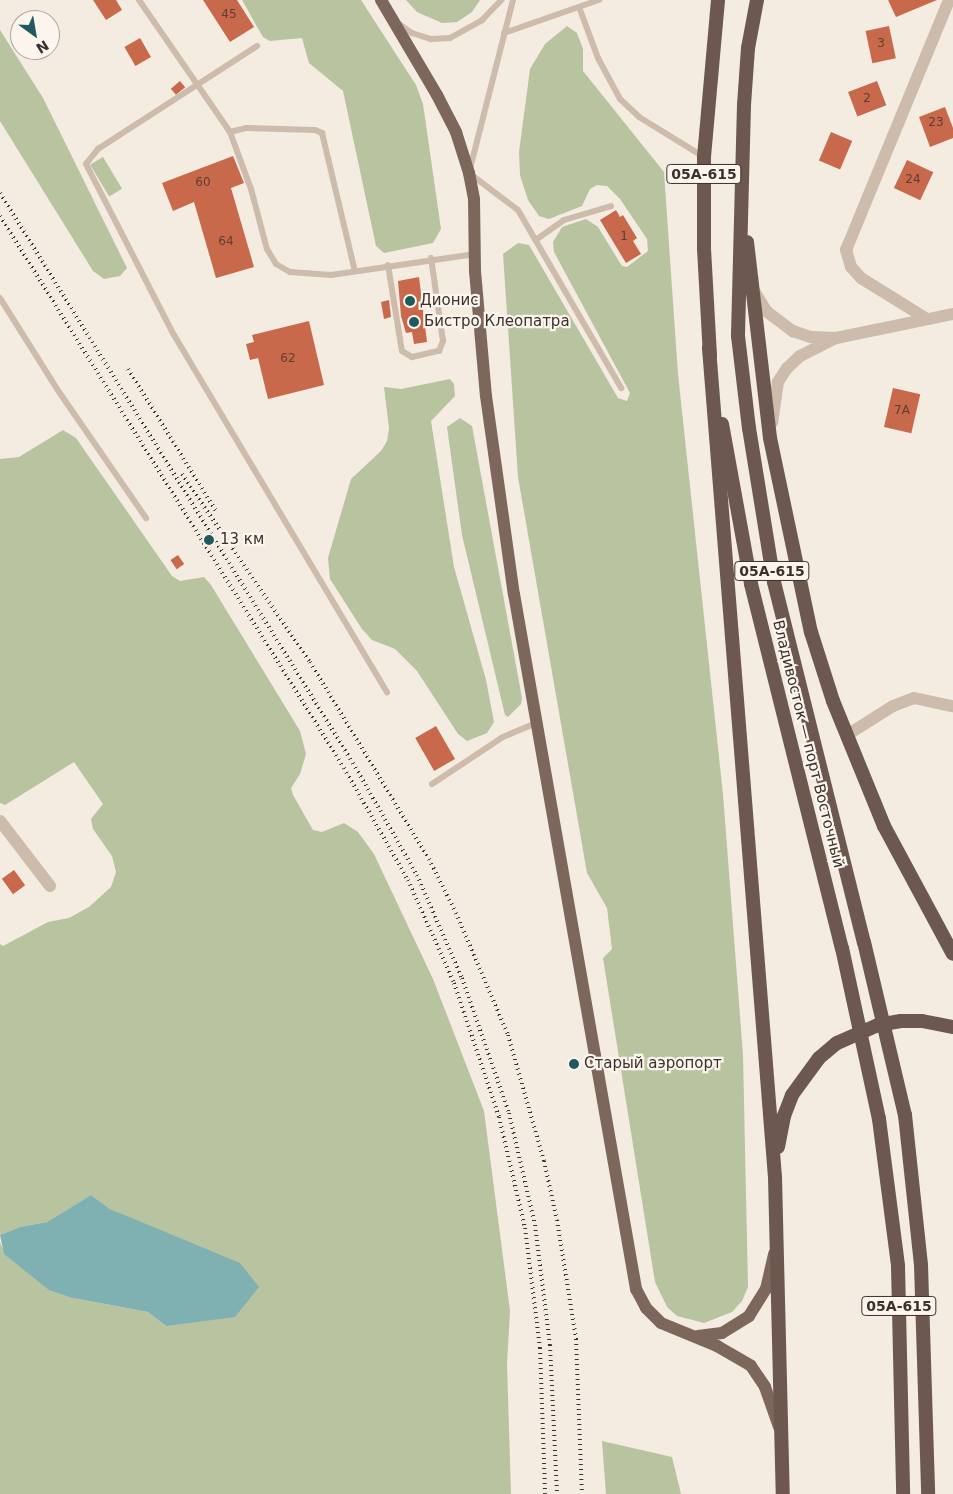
<!DOCTYPE html>
<meta charset="utf-8">
<style>
body{margin:0}
#map{position:relative;width:953px;height:1494px;overflow:hidden;background:#f4ebe1;font-family:"DejaVu Sans",sans-serif}
div>[style]{position:absolute}
[style*='--x']{left:calc(var(--x)*1px);top:calc(var(--y)*1px);width:calc(var(--w)*1px);rotate:calc(var(--a)*1deg)}
.green>*{inset:0;background:#b8c4a0;transform-origin:0 0}
.water>*{inset:0;background:#7fb0b2}
.building>*{inset:0;background:#c8694b;transform-origin:0 0}
.service>*{height:6px;margin:-3px;padding:0 3px;transform-origin:3px;border-radius:3px;background:#cdbbac}
.minor>*{height:12px;margin:-6px;padding:0 6px;transform-origin:6px;border-radius:6px;background:#cdbbac}
.primary>*{height:12px;margin:-6px;padding:0 6px;transform-origin:6px;border-radius:6px;background:#7d675c}
.trunk>*{height:14px;margin:-7px;padding:0 7px;transform-origin:7px;border-radius:7px;background:#6c584f}
.rail>*{height:4px;margin-top:-2px;transform-origin:0;background:repeating-linear-gradient(90deg,#3b302b 0 1px,transparent 0 5px)}
.trunk-bridge>*{height:14px;margin:-7px;padding:0 7px;transform-origin:7px;border-radius:7px;background:#6c584f}
.dots>*{width:14px;height:14px;translate:-50% -50%;box-sizing:border-box;border:2px solid #fbf5ee;border-radius:50%}
span{translate:-50% -50%;white-space:nowrap;text-align:center;line-height:1.15;-webkit-text-stroke:4.5px #fbf5ee;paint-order:stroke}
.number-label{font-size:12px;color:#5e3e33}
.number-label span{-webkit-text-stroke-width:0}
.shield-label span{padding:1px 4px;background:#fbf5ee;border:1px solid;border-radius:4px;-webkit-text-stroke-width:0}
.shield-label{font-size:14px;color:#3b302b;font-weight:700}
.poi-label{font-size:15px;color:#3b302b}
.left{translate:0 -50%;text-align:left}
.street-label{font-size:15px;color:#3b302b}
.north{position:absolute;left:10px;top:10px;width:50px;height:50px;box-sizing:border-box;background:#fbf5ee;border:1px solid #aea6a0;border-radius:50%;rotate:148deg;font-size:14px;font-weight:700;line-height:20px;text-align:center;color:#3b302b}
.north::after{content:'';display:block;margin:auto;width:18px;height:22px;background:#1f5a5e;clip-path:polygon(50% 0,100% 100%,50% 72%,0 100%)}
</style>
<div id="map">
<div class="green">
<i style="clip-path:polygon(242px 0,361px 0,416px 85px,423px 104px,441px 229px,433px 243px,384px 253px,376px 246px,343px 91px,309px 63px,302px 38px,270px 41px,263px 37px)"></i>
<i style="clip-path:polygon(406px 0,480px 0,472px 12px,457px 22px,442px 23px,417px 12px)"></i>
<i style="clip-path:polygon(567px 26px,577px 33px,583px 49px,583px 71px,664px 172px,678px 374px,723px 794px,743px 1055px,748px 1287px,742px 1301px,732px 1312px,704px 1323px,677px 1316px,667px 1307px,655px 1282px,603px 958px,612px 949px,607px 908px,587px 873px,518px 477px,503px 254px,518px 243px,529px 245px,618px 398px,627px 401px,630px 393px,554px 252px,553px 242px,562px 227px,586px 219px,598px 227px,622px 266px,627px 267px,648px 251px,647px 239px,620px 199px,607px 186px,597px 185px,590px 189px,582px 206px,549px 219px,539px 216px,528px 200px,520px 175px,519px 152px,530px 69px,545px 44px)"></i>
<i style="clip-path:polygon(0 30px,43px 98px,127px 268px,120px 276px,104px 279px,93px 271px,0 121px)"></i>
<i style="left:103px;top:157px;width:37px;height:15px;rotate:59deg"></i>
<i style="clip-path:polygon(450px 379px,454px 384px,455px 396px,431px 421px,454px 567px,486px 680px,494px 722px,487px 733px,467px 741px,458px 734px,417px 671px,395px 649px,372px 640px,362px 629px,330px 579px,328px 558px,351px 479px,381px 451px,387px 441px,389px 428px,384px 387px,401px 389px)"></i>
<i style="clip-path:polygon(460px 418px,472px 426px,522px 698px,521px 704px,508px 717px,505px 715px,462px 535px,447px 427px)"></i>
<i style="clip-path:polygon(63px 430px,76px 438px,172px 576px,180px 581px,204px 577px,211px 585px,300px 731px,306px 754px,300px 774px,291px 788px,293px 795px,313px 830px,322px 832px,344px 823px,358px 832px,374px 854px,433px 979px,484px 1111px,510px 1311px,507px 1364px,511px 1494px,0 1494px,0 1242px,5px 1254px,73px 1298px,148px 1312px,166px 1326px,190px 1245px,110px 1209px,91px 1195px,47px 1222px,20px 1227px,0 1235px,0 944px,3px 946px,48px 922px,69px 918px,89px 907px,111px 887px,116px 872px,112px 856px,93px 829px,91px 819px,103px 804px,74px 762px,5px 805px,0 803px,0 459px,19px 457px)"></i>
<i style="clip-path:polygon(602px 1441px,672px 1457px,681px 1494px,606px 1494px)"></i>
</div>
<div class="water">
<i style="clip-path:polygon(91px 1195px,110px 1209px,240px 1263px,259px 1287px,235px 1317px,166px 1326px,148px 1312px,73px 1298px,49px 1290px,4px 1254px,0 1235px,20px 1227px,47px 1222px)"></i>
</div>
<div class="building">
<i style="clip-path:polygon(93px 0,116px 0,122px 10px,106px 20px)"></i>
<i style="clip-path:polygon(203px 0,237px 0,254px 27px,230px 42px)"></i>
<i style="clip-path:polygon(888px 0,937px 0,896px 17px)"></i>
<i style="left:889px;top:26px;width:33px;height:24px;rotate:78deg"></i>
<i style="left:140px;top:38px;width:22px;height:18px;rotate:60deg"></i>
<i style="left:180px;top:81px;width:8px;height:12px;rotate:50deg"></i>
<i style="left:877px;top:81px;width:26px;height:31px;rotate:69deg"></i>
<i style="clip-path:polygon(945px 107px,953px 128px,953px 138px,930px 147px,919px 117px)"></i>
<i style="left:831px;top:132px;width:23px;height:31px;rotate:23deg"></i>
<i style="clip-path:polygon(233px 156px,244px 183px,231px 188px,254px 267px,216px 278px,194px 202px,173px 211px,162px 183px)"></i>
<i style="left:907px;top:160px;width:29px;height:31px;rotate:25deg"></i>
<i style="clip-path:polygon(616px 210px,620px 217px,623px 215px,637px 238px,633px 241px,641px 254px,626px 263px,600px 220px)"></i>
<i style="clip-path:polygon(419px 277px,427px 342px,414px 344px,412px 332px,406px 333px,401px 316px,398px 281px)"></i>
<i style="clip-path:polygon(389px 300px,391px 317px,384px 319px,381px 302px)"></i>
<i style="clip-path:polygon(309px 321px,324px 385px,268px 399px,258px 358px,250px 360px,246px 344px,254px 342px,252px 335px)"></i>
<i style="left:893px;top:388px;width:28px;height:40px;rotate:13deg"></i>
<i style="left:178px;top:555px;width:11px;height:9px;rotate:56deg"></i>
<i style="left:436px;top:726px;width:38px;height:24px;rotate:60deg"></i>
<i style="left:14px;top:870px;width:19px;height:15px;rotate:54deg"></i>
</div>
<div class="service">
<i style="--x:139;--y:0;--w:160;--a:55.4"></i>
<i style="--x:230;--y:132;--w:61;--a:69.8"></i>
<i style="--x:251;--y:189;--w:62;--a:75.1"></i>
<i style="--x:267;--y:249;--w:17;--a:59"></i>
<i style="--x:276;--y:264;--w:16;--a:30"></i>
<i style="--x:290;--y:272;--w:41;--a:4.2"></i>
<i style="--x:331;--y:275;--w:146;--a:-8.3"></i>
<i style="--x:513;--y:0;--w:179;--a:104.3"></i>
<i style="--x:469;--y:173;--w:61;--a:37.1"></i>
<i style="--x:518;--y:210;--w:206;--a:59.9"></i>
<i style="--x:579;--y:7;--w:54;--a:69.6"></i>
<i style="--x:598;--y:58;--w:47;--a:61.8"></i>
<i style="--x:620;--y:99;--w:26;--a:43"></i>
<i style="--x:639;--y:117;--w:76;--a:31.6"></i>
<i style="--x:399;--y:24;--w:16;--a:35"></i>
<i style="--x:412;--y:33;--w:20;--a:18"></i>
<i style="--x:431;--y:39;--w:19;--a:-3"></i>
<i style="--x:450;--y:38;--w:37;--a:-29"></i>
<i style="--x:482;--y:20;--w:28;--a:-46"></i>
<i style="--x:504;--y:33;--w:101;--a:-19.2"></i>
<i style="--x:257;--y:46;--w:189;--a:147.1"></i>
<i style="--x:98;--y:149;--w:19;--a:129"></i>
<i style="--x:86;--y:164;--w:192;--a:62.8"></i>
<i style="--x:174;--y:335;--w:416;--a:59.2"></i>
<i style="--x:230;--y:132;--w:16;--a:-14"></i>
<i style="--x:246;--y:128;--w:69;--a:1.7"></i>
<i style="--x:315;--y:130;--w:8;--a:23"></i>
<i style="--x:322;--y:133;--w:142;--a:76.6"></i>
<i style="--x:537;--y:239;--w:33;--a:-35"></i>
<i style="--x:564;--y:220;--w:49;--a:-16.6"></i>
<i style="--x:388;--y:265;--w:87;--a:80.8"></i>
<i style="--x:402;--y:351;--w:12;--a:31"></i>
<i style="--x:412;--y:357;--w:28;--a:-13"></i>
<i style="--x:439;--y:351;--w:11;--a:-68"></i>
<i style="--x:443;--y:341;--w:84;--a:-98.2"></i>
<i style="--x:0;--y:298;--w:107;--a:57.9"></i>
<i style="--x:57;--y:389;--w:157;--a:55.4"></i>
<i style="--x:432;--y:784;--w:85;--a:-33.5"></i>
<i style="--x:503;--y:737;--w:36;--a:-23"></i>
</div>
<div class="minor">
<i style="--x:753;--y:289;--w:26;--a:59"></i>
<i style="--x:766;--y:311;--w:34;--a:37"></i>
<i style="--x:793;--y:331;--w:18;--a:19"></i>
<i style="--x:810;--y:337;--w:26;--a:2"></i>
<i style="--x:836;--y:338;--w:40;--a:153.4"></i>
<i style="--x:800;--y:356;--w:18;--a:137"></i>
<i style="--x:787;--y:368;--w:17;--a:123"></i>
<i style="--x:778;--y:382;--w:41;--a:98.3"></i>
<i style="--x:927;--y:319;--w:78;--a:-148.2"></i>
<i style="--x:861;--y:278;--w:15;--a:-132"></i>
<i style="--x:851;--y:267;--w:18;--a:-106"></i>
<i style="--x:846;--y:250;--w:270;--a:-67.6"></i>
<i style="--x:836;--y:338;--w:119;--a:-11.6"></i>
<i style="--x:847;--y:735;--w:54;--a:-32.2"></i>
<i style="--x:893;--y:706;--w:22;--a:-21"></i>
<i style="--x:914;--y:698;--w:40;--a:12"></i>
<i style="--x:0;--y:821;--w:82;--a:52.4"></i>
</div>
<div class="primary">
<i style="--x:381;--y:0;--w:110;--a:59.5"></i>
<i style="--x:437;--y:95;--w:42;--a:62.8"></i>
<i style="--x:456;--y:132;--w:43;--a:72.4"></i>
<i style="--x:469;--y:173;--w:26;--a:79"></i>
<i style="--x:474;--y:199;--w:72;--a:89.2"></i>
<i style="--x:475;--y:271;--w:125;--a:85"></i>
<i style="--x:486;--y:396;--w:200;--a:82"></i>
<i style="--x:514;--y:594;--w:706;--a:80.04"></i>
<i style="--x:636;--y:1289;--w:21;--a:62"></i>
<i style="--x:646;--y:1308;--w:21;--a:45"></i>
<i style="--x:661;--y:1323;--w:61;--a:22.3"></i>
<i style="--x:717;--y:1346;--w:39;--a:30"></i>
<i style="--x:751;--y:1366;--w:25;--a:56"></i>
<i style="--x:765;--y:1387;--w:42;--a:70.7"></i>
<i style="--x:698;--y:1336;--w:24;--a:-7"></i>
<i style="--x:722;--y:1333;--w:32;--a:-32"></i>
<i style="--x:749;--y:1316;--w:32;--a:-58"></i>
<i style="--x:766;--y:1289;--w:36;--a:-77"></i>
</div>
<div class="trunk">
<i style="--x:757;--y:0;--w:49;--a:100.6"></i>
<i style="--x:748;--y:48;--w:57;--a:94"></i>
<i style="--x:744;--y:105;--w:231;--a:91.5"></i>
<i style="--x:738;--y:336;--w:93;--a:83.2"></i>
<i style="--x:749;--y:428;--w:156;--a:80.8"></i>
<i style="--x:774;--y:582;--w:371;--a:76"></i>
<i style="--x:747;--y:242;--w:197;--a:83.3"></i>
<i style="--x:770;--y:438;--w:198;--a:78.1"></i>
<i style="--x:811;--y:632;--w:72;--a:72.3"></i>
<i style="--x:833;--y:701;--w:135;--a:67.8"></i>
<i style="--x:884;--y:826;--w:145;--a:61.7"></i>
<i style="--x:709;--y:348;--w:832;--a:85.45"></i>
<i style="--x:775;--y:1177;--w:317;--a:88.6"></i>
<i style="--x:710;--y:356;--w:108;--a:-93.2"></i>
<i style="--x:704;--y:248;--w:91;--a:-90"></i>
<i style="--x:704;--y:157;--w:158;--a:-84.9"></i>
<i style="--x:722;--y:424;--w:163;--a:79.7"></i>
<i style="--x:751;--y:584;--w:375;--a:76"></i>
<i style="--x:905;--y:1115;--w:151;--a:83.9"></i>
<i style="--x:921;--y:1265;--w:229;--a:88.2"></i>
<i style="--x:879;--y:1119;--w:148;--a:82.6"></i>
<i style="--x:898;--y:1266;--w:228;--a:88.7"></i>
<i style="--x:778;--y:1147;--w:32;--a:-79"></i>
<i style="--x:784;--y:1116;--w:22;--a:-69"></i>
<i style="--x:792;--y:1095;--w:46;--a:-53.9"></i>
<i style="--x:819;--y:1058;--w:23;--a:-40"></i>
<i style="--x:837;--y:1043;--w:45;--a:-23.7"></i>
<i style="--x:878;--y:1025;--w:23;--a:-10"></i>
<i style="--x:901;--y:1021;--w:21;--a:0"></i>
<i style="--x:922;--y:1021;--w:32;--a:11"></i>
</div>
<div class="rail">
<i style="--x:0;--y:193;--w:670;--a:58.23"></i>
<i style="--x:353;--y:763;--w:129;--a:60.3"></i>
<i style="--x:417;--y:875;--w:112;--a:66.4"></i>
<i style="--x:462;--y:978;--w:143;--a:70.8"></i>
<i style="--x:509;--y:1113;--w:115;--a:76.9"></i>
<i style="--x:535;--y:1225;--w:121;--a:82.9"></i>
<i style="--x:550;--y:1345;--w:149;--a:87.3"></i>
<i style="--x:0;--y:216;--w:650;--a:58.07"></i>
<i style="--x:344;--y:768;--w:129;--a:60.3"></i>
<i style="--x:408;--y:880;--w:113;--a:65.9"></i>
<i style="--x:454;--y:983;--w:141;--a:71.4"></i>
<i style="--x:499;--y:1117;--w:114;--a:76.8"></i>
<i style="--x:525;--y:1228;--w:121;--a:82.9"></i>
<i style="--x:540;--y:1348;--w:146;--a:88"></i>
<i style="--x:128;--y:369;--w:167;--a:58.2"></i>
<i style="--x:182;--y:474;--w:227;--a:55.8"></i>
<i style="--x:310;--y:662;--w:230;--a:58.9"></i>
<i style="--x:429;--y:859;--w:60;--a:63.4"></i>
<i style="--x:456;--y:913;--w:133;--a:66.9"></i>
<i style="--x:508;--y:1035;--w:131;--a:74.1"></i>
<i style="--x:544;--y:1161;--w:60;--a:77.6"></i>
<i style="--x:557;--y:1220;--w:121;--a:80.9"></i>
<i style="--x:576;--y:1339;--w:155;--a:87.8"></i>
</div>
<div class="trunk-bridge">
<i style="--x:864;--y:942;--w:178;--a:76.7"></i>
<i style="--x:842;--y:948;--w:175;--a:77.8"></i>
</div>
<div class="dots">
<i style="left:410px;top:301px;background:#1f5a5e"></i>
<i style="left:414px;top:322px;background:#1f5a5e"></i>
<i style="left:209px;top:540px;background:#1f5a5e"></i>
<i style="left:574px;top:1064px;background:#1f5a5e"></i>
</div>
<div class="number-label">
<span style="left:229px;top:15px">45</span>
<span style="left:881px;top:44px">3</span>
<span style="left:867px;top:99px">2</span>
<span style="left:936px;top:123px">23</span>
<span style="left:913px;top:180px">24</span>
<span style="left:203px;top:183px">60</span>
<span style="left:624px;top:237px">1</span>
<span style="left:226px;top:242px">64</span>
<span style="left:288px;top:359px">62</span>
<span style="left:902px;top:411px">7А</span>
</div>
<div class="shield-label">
<span style="left:704px;top:174px">05А-615</span>
<span style="left:772px;top:571px">05А-615</span>
<span style="left:899px;top:1306px">05А-615</span>
</div>
<div class="poi-label">
<span class="left" style="left:420px;top:301px">Дионис</span>
<span class="left" style="left:424px;top:322px">Бистро Клеопатра</span>
<span class="left" style="left:220px;top:540px">13 км</span>
<span class="left" style="left:584px;top:1064px">Старый аэропорт</span>
</div>
<div class="street-label">
<span style="left:808px;top:744px;rotate:76deg">Владивосток — порт Восточный</span>
</div>
<div class="north">N</div>
</div>
